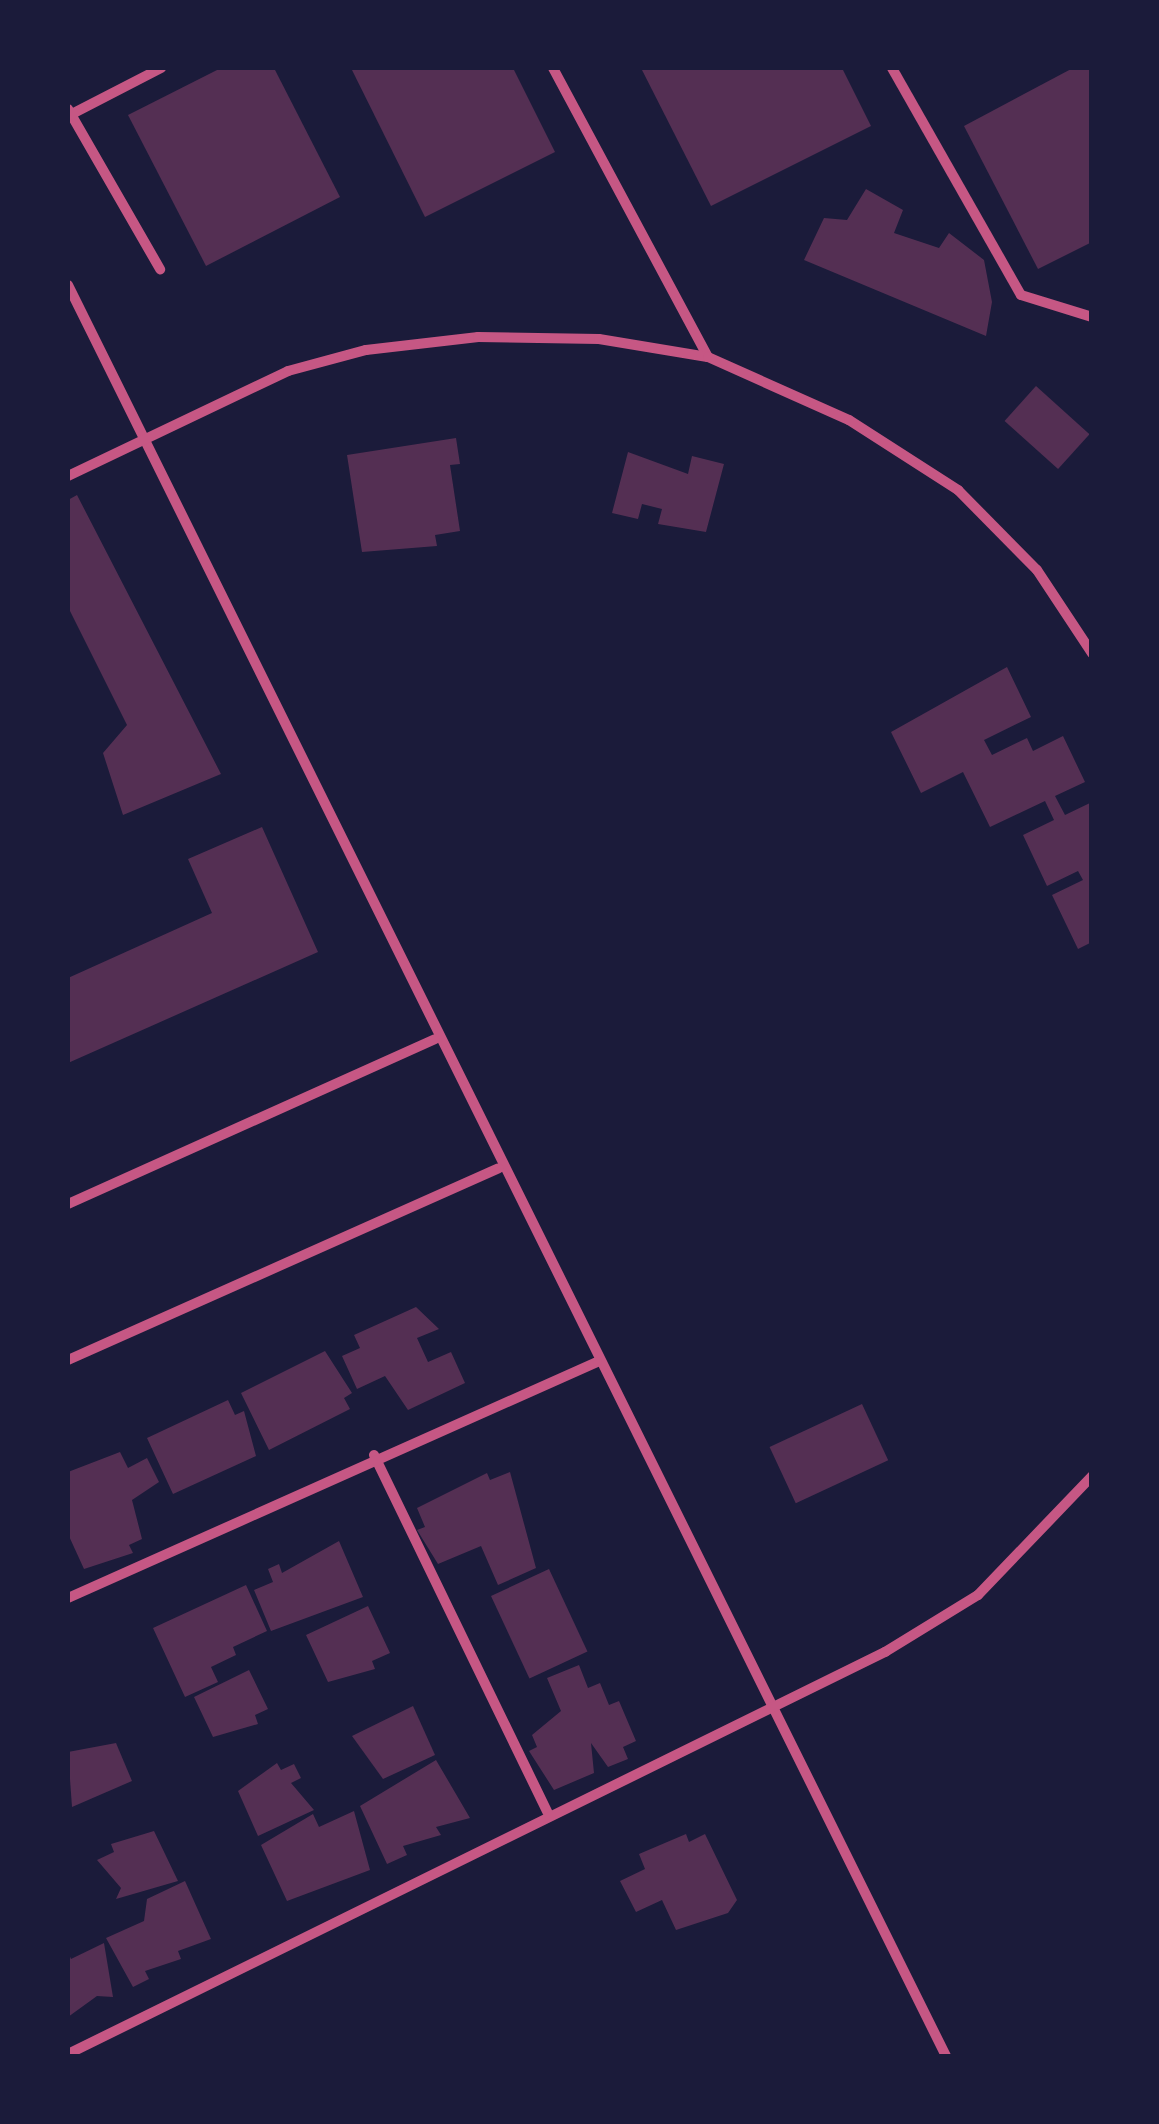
<!DOCTYPE html>
<style>
body{margin:0}
#map{position:relative;width:1159px;height:2124px;overflow:hidden;background:#1b1b3a;font-family:Signika,sans-serif}
div>[style]{position:absolute}
[style*='--x']{left:calc(var(--x)*1px);top:calc(var(--y)*1px);width:calc(var(--w)*1px);rotate:calc(var(--a)*1deg)}
.building>*{inset:0;background:#542f53;transform-origin:0 0}
.minor>*{height:10px;margin:-5px;padding:0 5px;transform-origin:5px;border-radius:5px;background:#c65784}
span{translate:-50% -50%;white-space:nowrap;text-align:center;line-height:1.15;-webkit-text-stroke:9px #1b1b3a;paint-order:stroke}
.frame{position:absolute;inset:0;border:70px solid #1b1b3a;pointer-events:none}
</style>
<div id="map">
<div class="building">
<i style="clip-path:polygon(221px 68px,274px 68px,340px 197px,206px 266px,128px 115px)"></i>
<i style="clip-path:polygon(351px 68px,513px 68px,555px 152px,425px 217px)"></i>
<i style="clip-path:polygon(641px 68px,842px 68px,871px 126px,711px 206px)"></i>
<i style="clip-path:polygon(1073px 68px,1092px 68px,1092px 242px,1038px 269px,964px 126px)"></i>
<i style="clip-path:polygon(866px 189px,903px 210px,894px 233px,939px 248px,949px 233px,984px 260px,992px 302px,986px 336px,804px 260px,824px 218px,847px 220px)"></i>
<i style="left:1036px;top:386px;width:72px;height:47px;rotate:42deg"></i>
<i style="clip-path:polygon(456px 438px,460px 464px,450px 465px,460px 531px,435px 535px,437px 546px,362px 552px,347px 455px)"></i>
<i style="clip-path:polygon(628px 452px,688px 474px,692px 456px,724px 464px,706px 532px,658px 524px,662px 509px,642px 504px,638px 519px,612px 513px)"></i>
<i style="clip-path:polygon(77px 495px,221px 774px,123px 815px,103px 753px,127px 725px,68px 607px,68px 500px)"></i>
<i style="clip-path:polygon(1007px 667px,1031px 717px,984px 740px,992px 755px,1027px 738px,1033px 751px,1063px 736px,1085px 782px,1055px 796px,1065px 815px,1092px 802px,1092px 942px,1078px 949px,1052px 895px,1083px 880px,1078px 871px,1047px 886px,1023px 835px,1054px 820px,1045px 801px,990px 827px,963px 772px,921px 793px,891px 732px)"></i>
<i style="clip-path:polygon(262px 827px,318px 952px,68px 1063px,68px 978px,212px 913px,188px 859px)"></i>
<i style="clip-path:polygon(416px 1307px,439px 1329px,417px 1338px,428px 1362px,451px 1352px,465px 1383px,408px 1410px,385px 1376px,357px 1389px,342px 1356px,360px 1348px,354px 1335px)"></i>
<i style="clip-path:polygon(325px 1351px,352px 1393px,344px 1398px,350px 1409px,269px 1450px,241px 1393px)"></i>
<i style="clip-path:polygon(228px 1400px,235px 1415px,244px 1411px,256px 1456px,173px 1494px,147px 1438px)"></i>
<i style="left:862px;top:1404px;width:62px;height:102px;rotate:65deg"></i>
<i style="clip-path:polygon(120px 1452px,128px 1468px,147px 1458px,159px 1482px,132px 1500px,142px 1539px,129px 1545px,133px 1553px,84px 1569px,68px 1534px,68px 1472px)"></i>
<i style="clip-path:polygon(510px 1472px,536px 1568px,498px 1585px,481px 1546px,438px 1564px,417px 1530px,425px 1527px,417px 1508px,487px 1473px,490px 1480px)"></i>
<i style="clip-path:polygon(339px 1541px,363px 1597px,271px 1631px,254px 1590px,273px 1582px,268px 1569px,279px 1564px,282px 1573px)"></i>
<i style="left:549px;top:1569px;width:91px;height:64px;rotate:65deg"></i>
<i style="clip-path:polygon(246px 1585px,267px 1631px,233px 1647px,236px 1655px,211px 1667px,218px 1682px,185px 1697px,153px 1628px)"></i>
<i style="clip-path:polygon(368px 1606px,390px 1653px,372px 1661px,375px 1669px,328px 1682px,306px 1635px)"></i>
<i style="clip-path:polygon(579px 1665px,588px 1688px,600px 1683px,609px 1705px,619px 1701px,636px 1741px,623px 1747px,628px 1759px,608px 1767px,591px 1743px,594px 1773px,554px 1790px,529px 1751px,537px 1747px,532px 1735px,561px 1711px,547px 1678px)"></i>
<i style="clip-path:polygon(249px 1670px,268px 1709px,255px 1715px,258px 1724px,213px 1737px,194px 1697px)"></i>
<i style="clip-path:polygon(413px 1706px,435px 1755px,383px 1779px,352px 1736px)"></i>
<i style="clip-path:polygon(116px 1743px,132px 1781px,72px 1807px,68px 1752px)"></i>
<i style="clip-path:polygon(436px 1760px,470px 1818px,436px 1827px,441px 1835px,403px 1846px,407px 1855px,387px 1864px,360px 1806px)"></i>
<i style="clip-path:polygon(277px 1763px,281px 1770px,294px 1764px,301px 1778px,291px 1783px,314px 1810px,258px 1836px,238px 1791px)"></i>
<i style="clip-path:polygon(354px 1811px,370px 1870px,287px 1901px,261px 1845px,313px 1814px,319px 1827px)"></i>
<i style="clip-path:polygon(154px 1831px,178px 1881px,116px 1899px,121px 1888px,97px 1860px,114px 1852px,111px 1844px)"></i>
<i style="clip-path:polygon(686px 1834px,689px 1842px,705px 1834px,737px 1900px,728px 1913px,676px 1930px,662px 1900px,636px 1912px,620px 1881px,645px 1869px,639px 1854px)"></i>
<i style="clip-path:polygon(185px 1881px,211px 1939px,178px 1951px,181px 1959px,145px 1971px,149px 1979px,133px 1987px,106px 1938px,144px 1921px,147px 1899px)"></i>
<i style="clip-path:polygon(104px 1943px,113px 1997px,97px 1996px,68px 2017px,68px 1952px,71px 1959px)"></i>
</div>
<div class="minor">
<i style="--x:553;--y:68;--w:328;--a:61.8"></i>
<i style="--x:892;--y:68;--w:261;--a:60.4"></i>
<i style="--x:1021;--y:295;--w:74;--a:17.2"></i>
<i style="--x:68;--y:109;--w:185;--a:60.1"></i>
<i style="--x:68;--y:116;--w:105;--a:-27.3"></i>
<i style="--x:68;--y:285;--w:1977;--a:63.63"></i>
<i style="--x:68;--y:476;--w:244;--a:-25.5"></i>
<i style="--x:288;--y:371;--w:81;--a:-15.1"></i>
<i style="--x:366;--y:350;--w:113;--a:-6.6"></i>
<i style="--x:478;--y:337;--w:121;--a:0.9"></i>
<i style="--x:599;--y:339;--w:110;--a:9.4"></i>
<i style="--x:708;--y:357;--w:154;--a:24.1"></i>
<i style="--x:849;--y:420;--w:130;--a:32.7"></i>
<i style="--x:958;--y:490;--w:112;--a:45.4"></i>
<i style="--x:1037;--y:570;--w:100;--a:56.5"></i>
<i style="--x:68;--y:1204;--w:402;--a:-24.2"></i>
<i style="--x:68;--y:1360;--w:471;--a:-24"></i>
<i style="--x:374;--y:1455;--w:397;--a:64.1"></i>
<i style="--x:68;--y:1598;--w:579;--a:-24.04"></i>
<i style="--x:68;--y:2054;--w:911;--a:-26.2"></i>
<i style="--x:885;--y:1652;--w:109;--a:-31.5"></i>
<i style="--x:978;--y:1595;--w:165;--a:-46.2"></i>
</div>
<div class="frame"></div>
</div>
